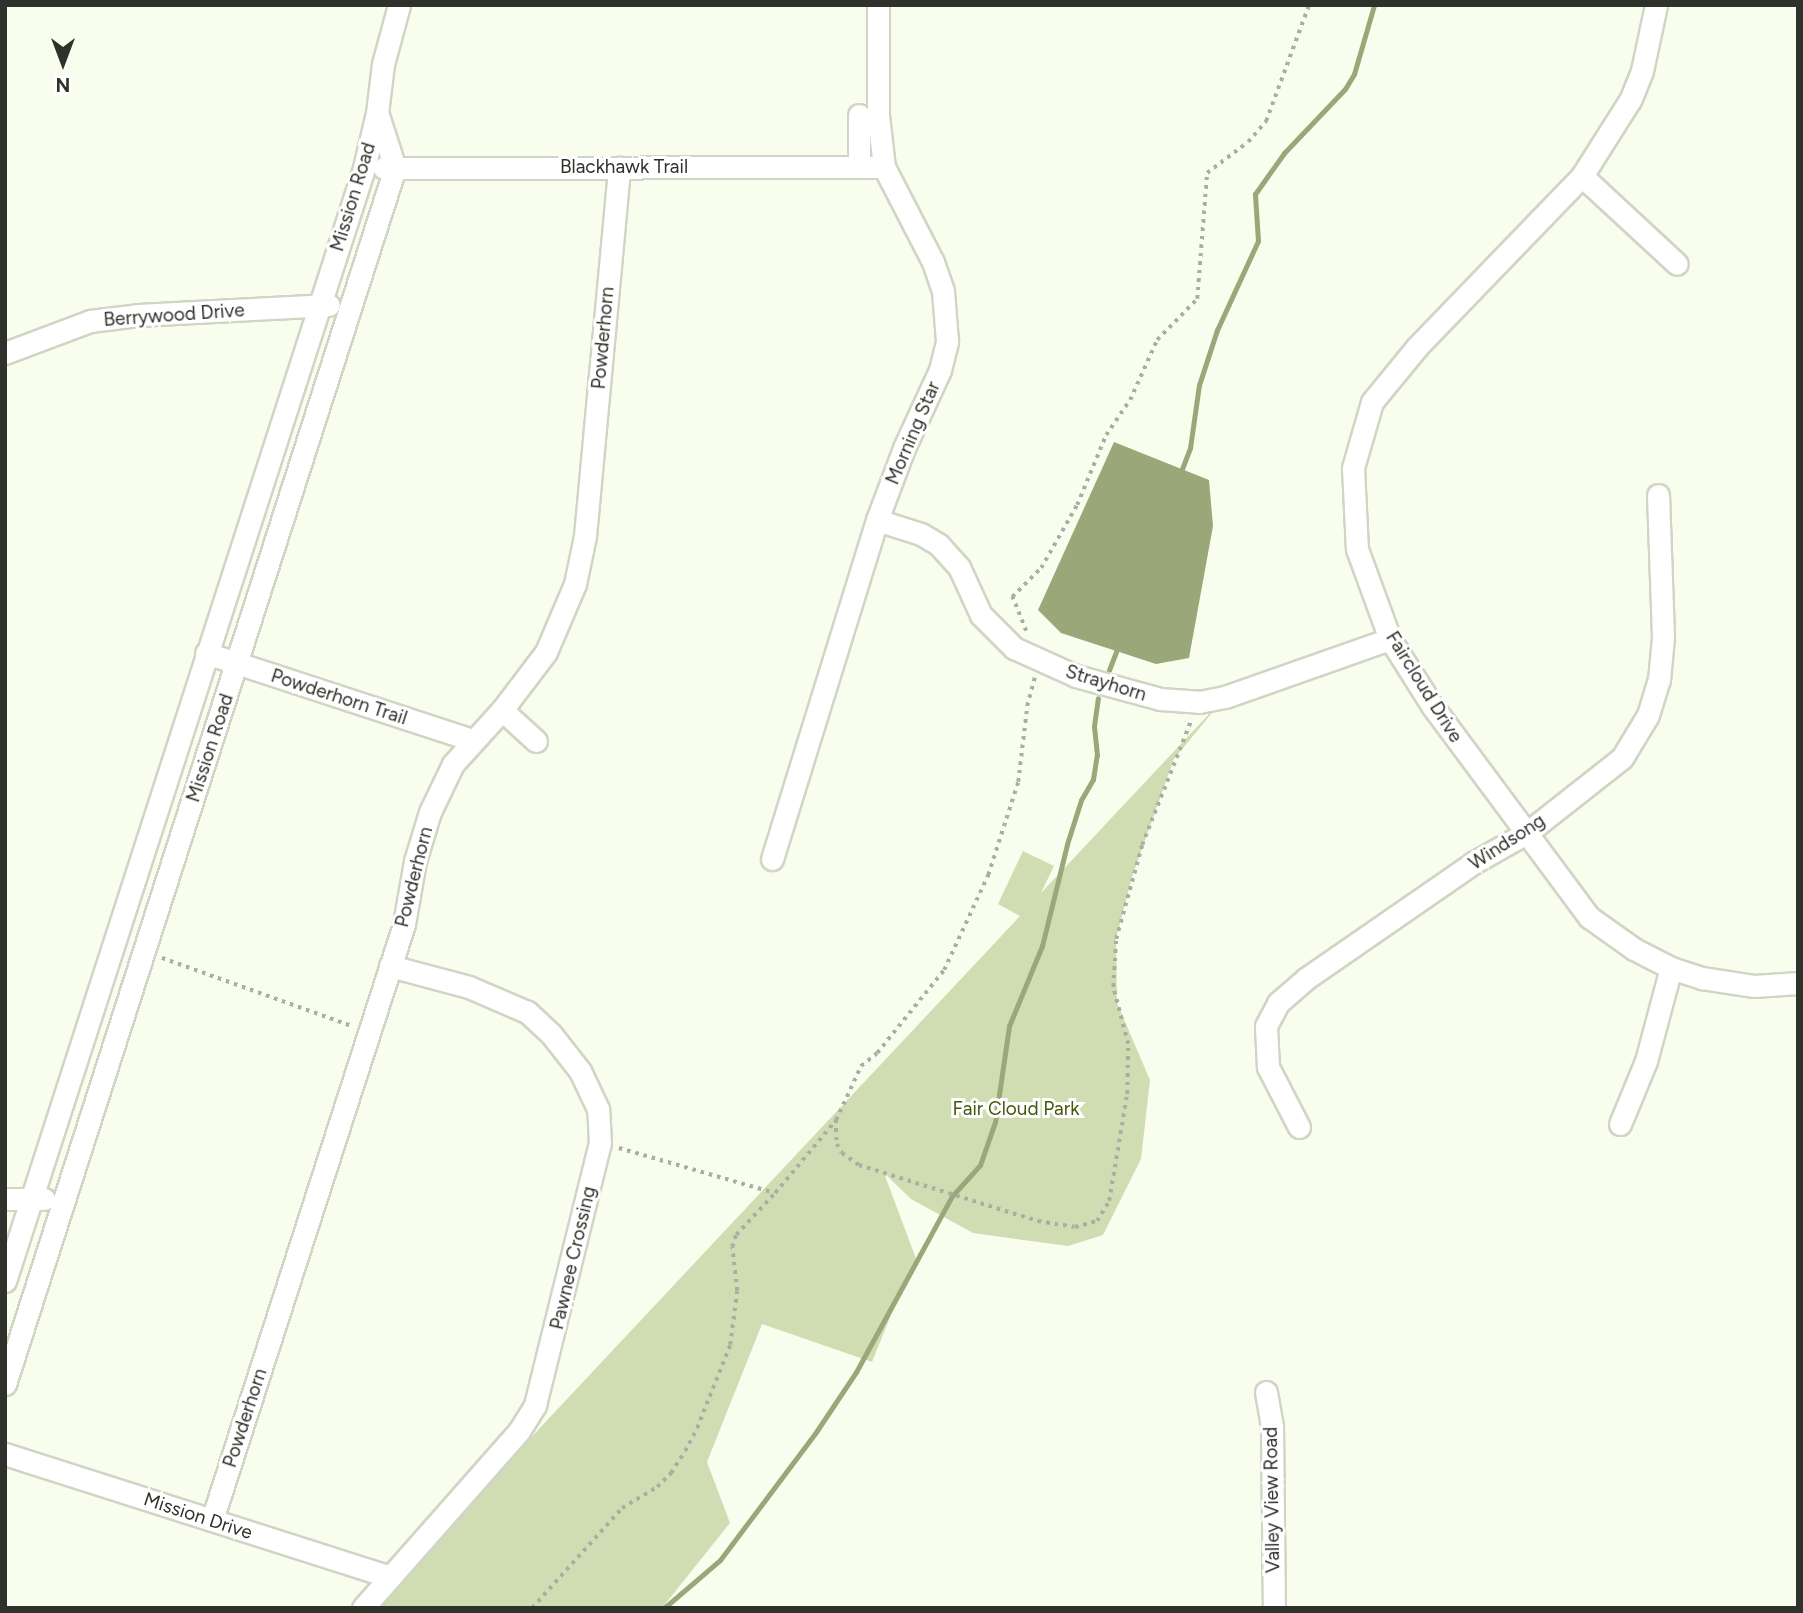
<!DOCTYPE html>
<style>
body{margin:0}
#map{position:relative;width:1803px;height:1613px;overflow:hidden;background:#f8fded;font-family:Figtree,sans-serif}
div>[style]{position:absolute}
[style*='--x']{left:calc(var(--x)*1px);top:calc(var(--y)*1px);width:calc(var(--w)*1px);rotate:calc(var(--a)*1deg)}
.green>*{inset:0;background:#d0ddb3}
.water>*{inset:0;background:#9aa879}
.stream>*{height:5px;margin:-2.5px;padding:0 2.5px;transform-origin:2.5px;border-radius:2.5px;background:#9aa879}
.path>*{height:3.5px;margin-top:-1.75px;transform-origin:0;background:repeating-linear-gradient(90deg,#aaaea2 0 3.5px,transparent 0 8.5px)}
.roads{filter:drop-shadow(2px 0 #d0d5c5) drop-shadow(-2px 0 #d0d5c5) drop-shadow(0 2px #d0d5c5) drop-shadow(0 -2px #d0d5c5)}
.minor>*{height:21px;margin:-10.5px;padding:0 10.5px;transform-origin:10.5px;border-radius:10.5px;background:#fff}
span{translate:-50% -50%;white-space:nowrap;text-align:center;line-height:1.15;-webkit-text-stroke:6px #fff;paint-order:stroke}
.street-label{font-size:19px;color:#2f312b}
.park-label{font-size:19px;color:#46560a}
.frame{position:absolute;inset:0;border:7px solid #2f312b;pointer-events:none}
.north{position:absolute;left:28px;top:28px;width:70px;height:70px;-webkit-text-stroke:5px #fff;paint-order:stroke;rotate:180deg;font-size:19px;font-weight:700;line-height:28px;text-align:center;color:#2f312b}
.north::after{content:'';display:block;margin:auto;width:24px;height:32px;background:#2f312b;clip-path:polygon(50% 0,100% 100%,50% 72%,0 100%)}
</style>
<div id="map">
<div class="green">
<i style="clip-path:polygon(1225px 697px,1174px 759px,1132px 877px,1116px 939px,1117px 1003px,1150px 1080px,1141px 1159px,1103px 1235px,1068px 1246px,973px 1233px,911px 1199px,884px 1173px,918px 1264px,903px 1285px,872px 1362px,762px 1324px,707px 1462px,730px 1523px,662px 1608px,371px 1608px,1020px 916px,998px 904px,1023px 851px,1054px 866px,1041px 893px)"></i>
</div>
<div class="water">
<i style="clip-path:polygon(1114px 442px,1209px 480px,1213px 526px,1189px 658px,1156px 664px,1061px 633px,1038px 610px)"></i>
</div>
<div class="stream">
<i style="--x:1180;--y:474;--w:28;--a:-69"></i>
<i style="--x:1190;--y:448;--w:64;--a:-81.9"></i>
<i style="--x:1199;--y:385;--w:58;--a:-71.9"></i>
<i style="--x:1217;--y:330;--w:98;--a:-65.3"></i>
<i style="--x:1258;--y:241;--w:47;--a:-93.7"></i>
<i style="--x:1255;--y:194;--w:50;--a:-54.7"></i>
<i style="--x:1284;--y:153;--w:88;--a:-46.4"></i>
<i style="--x:1345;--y:89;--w:17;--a:-59"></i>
<i style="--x:1354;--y:74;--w:72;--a:-73.8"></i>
<i style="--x:1109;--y:670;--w:25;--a:-69"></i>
<i style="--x:664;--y:1608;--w:74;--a:-40.6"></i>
<i style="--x:720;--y:1560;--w:160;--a:-53.1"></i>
<i style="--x:816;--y:1432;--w:72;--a:-56.3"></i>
<i style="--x:856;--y:1372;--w:200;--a:-61.4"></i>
<i style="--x:952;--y:1196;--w:42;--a:-47.9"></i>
<i style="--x:980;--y:1165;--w:46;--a:-70.8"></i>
<i style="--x:995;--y:1122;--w:97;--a:-81.7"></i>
<i style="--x:1009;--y:1026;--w:87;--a:-67.6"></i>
<i style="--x:1042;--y:946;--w:105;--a:-76.2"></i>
<i style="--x:1067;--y:844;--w:46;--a:-72.3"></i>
<i style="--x:1081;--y:800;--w:24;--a:-60"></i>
<i style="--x:1093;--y:779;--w:24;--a:-81"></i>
<i style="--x:1097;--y:755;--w:29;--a:-96"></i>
<i style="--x:1094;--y:726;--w:28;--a:-82"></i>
</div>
<div class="path">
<i style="--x:1026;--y:631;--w:37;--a:-112"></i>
<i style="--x:1012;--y:597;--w:41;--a:-45"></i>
<i style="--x:1041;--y:568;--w:73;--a:-60.3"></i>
<i style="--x:1077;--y:505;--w:76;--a:-67.5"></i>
<i style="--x:1106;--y:435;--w:42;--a:-55.6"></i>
<i style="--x:1130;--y:400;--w:66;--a:-65.8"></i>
<i style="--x:1157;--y:340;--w:57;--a:-45.7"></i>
<i style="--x:1197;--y:299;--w:126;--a:-85.5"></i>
<i style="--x:1207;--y:173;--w:51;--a:-37.1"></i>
<i style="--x:1248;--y:142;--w:28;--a:-49"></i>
<i style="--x:1266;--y:121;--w:124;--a:-69.7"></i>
<i style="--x:162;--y:958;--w:202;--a:19.7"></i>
<i style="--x:836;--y:1120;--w:24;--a:88"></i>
<i style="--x:837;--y:1144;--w:10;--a:61"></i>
<i style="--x:842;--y:1153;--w:21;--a:35"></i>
<i style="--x:859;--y:1165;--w:188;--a:17.4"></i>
<i style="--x:1038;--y:1221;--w:37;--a:9"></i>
<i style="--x:1075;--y:1227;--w:23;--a:-15"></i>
<i style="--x:1097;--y:1221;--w:23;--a:-59"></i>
<i style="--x:1109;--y:1201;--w:109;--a:-80.5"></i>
<i style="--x:1127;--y:1094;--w:50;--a:-88.9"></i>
<i style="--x:1128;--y:1044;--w:59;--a:-104.7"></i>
<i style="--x:1113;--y:987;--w:48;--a:-86.4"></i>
<i style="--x:1116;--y:939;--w:98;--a:-74.5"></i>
<i style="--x:1142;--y:845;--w:136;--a:-68.5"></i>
<i style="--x:619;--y:1148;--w:162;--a:16.1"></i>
<i style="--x:775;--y:1193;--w:95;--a:-50.1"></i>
<i style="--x:836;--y:1120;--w:60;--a:-65.2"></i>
<i style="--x:861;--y:1066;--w:21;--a:-39"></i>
<i style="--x:877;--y:1053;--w:107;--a:-51.1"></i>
<i style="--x:944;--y:970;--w:105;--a:-65.1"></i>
<i style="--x:988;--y:875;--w:98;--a:-72.1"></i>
<i style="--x:1018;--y:782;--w:77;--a:-83.2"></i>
<i style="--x:1027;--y:706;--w:30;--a:-75"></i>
<i style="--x:532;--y:1608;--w:135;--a:-48"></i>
<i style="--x:622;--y:1508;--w:41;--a:-31"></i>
<i style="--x:657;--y:1487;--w:20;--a:-45"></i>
<i style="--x:671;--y:1473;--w:26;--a:-58"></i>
<i style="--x:685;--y:1451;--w:26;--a:-62"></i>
<i style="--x:697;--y:1428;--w:89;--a:-68.3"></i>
<i style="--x:730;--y:1345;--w:54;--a:-82.6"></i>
<i style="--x:737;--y:1291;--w:44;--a:-96.5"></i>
<i style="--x:732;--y:1247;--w:13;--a:-72"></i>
<i style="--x:736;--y:1235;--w:57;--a:-47.1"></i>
</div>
<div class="roads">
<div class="minor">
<i style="--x:1656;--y:5;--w:67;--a:102"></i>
<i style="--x:1642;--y:71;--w:31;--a:112"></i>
<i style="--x:1630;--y:100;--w:90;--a:122.3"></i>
<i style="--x:1582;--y:176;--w:238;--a:134"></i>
<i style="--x:1417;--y:347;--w:71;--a:129.3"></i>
<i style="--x:1372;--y:402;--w:69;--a:106.1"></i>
<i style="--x:1353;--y:468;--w:81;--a:87.2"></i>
<i style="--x:1357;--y:549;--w:96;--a:69.9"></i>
<i style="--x:1390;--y:639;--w:80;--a:57.7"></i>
<i style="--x:1433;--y:707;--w:262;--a:53.4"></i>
<i style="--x:1589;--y:917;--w:55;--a:35.4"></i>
<i style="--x:1634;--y:949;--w:42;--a:27.2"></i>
<i style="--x:1671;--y:968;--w:33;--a:18"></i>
<i style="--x:1702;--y:978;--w:53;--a:8.7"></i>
<i style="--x:1754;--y:986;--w:44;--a:-3.9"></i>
<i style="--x:859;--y:115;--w:52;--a:90"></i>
<i style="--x:384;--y:168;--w:500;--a:-0.11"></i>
<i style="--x:1582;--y:176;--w:129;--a:42.8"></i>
<i style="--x:5;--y:353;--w:91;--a:-20.6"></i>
<i style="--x:90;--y:321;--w:48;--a:-7.1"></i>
<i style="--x:138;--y:315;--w:191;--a:-3"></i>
<i style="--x:877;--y:520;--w:46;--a:17.7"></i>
<i style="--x:921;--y:534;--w:21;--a:31"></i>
<i style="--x:939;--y:545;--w:30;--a:48"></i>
<i style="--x:959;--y:567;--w:53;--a:65.4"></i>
<i style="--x:981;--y:615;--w:47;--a:45"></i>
<i style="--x:1014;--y:648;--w:68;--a:24.3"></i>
<i style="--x:1076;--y:676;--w:87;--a:15.3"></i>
<i style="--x:1160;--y:699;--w:39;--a:4"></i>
<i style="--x:1199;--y:702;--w:26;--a:-11"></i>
<i style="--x:1225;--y:697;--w:175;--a:-19.4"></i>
<i style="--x:206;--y:653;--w:280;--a:18.1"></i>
<i style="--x:502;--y:710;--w:46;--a:42.4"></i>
<i style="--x:772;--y:859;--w:355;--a:-72.8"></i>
<i style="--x:877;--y:520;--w:77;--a:-69.4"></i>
<i style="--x:904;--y:448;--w:86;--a:-65.2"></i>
<i style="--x:940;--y:370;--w:30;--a:-76"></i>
<i style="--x:947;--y:341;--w:50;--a:-94.6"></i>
<i style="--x:943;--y:291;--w:31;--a:-109"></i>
<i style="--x:933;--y:262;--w:107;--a:-117.3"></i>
<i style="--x:884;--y:167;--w:52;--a:-96.6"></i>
<i style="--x:878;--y:115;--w:110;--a:-90"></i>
<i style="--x:1620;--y:1124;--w:68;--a:-67.6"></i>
<i style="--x:1646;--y:1061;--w:96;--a:-75"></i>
<i style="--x:1299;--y:1127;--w:68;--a:-117.3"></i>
<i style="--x:1268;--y:1067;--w:41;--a:-92.8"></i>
<i style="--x:1266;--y:1026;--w:26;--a:-62"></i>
<i style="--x:1278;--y:1003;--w:38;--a:-41"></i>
<i style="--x:1307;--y:978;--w:202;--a:-34.7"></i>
<i style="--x:1473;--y:863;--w:63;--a:-29.4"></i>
<i style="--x:1528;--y:832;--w:120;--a:-38.2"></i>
<i style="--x:1622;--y:758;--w:50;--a:-58.8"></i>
<i style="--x:1648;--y:715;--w:37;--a:-73"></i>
<i style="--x:1659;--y:680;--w:43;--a:-84.7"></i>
<i style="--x:1663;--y:637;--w:142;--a:-92"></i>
<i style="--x:5;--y:1199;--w:39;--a:0"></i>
<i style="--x:5;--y:1281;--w:1169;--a:-72.12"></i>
<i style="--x:364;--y:168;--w:57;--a:-76.7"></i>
<i style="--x:377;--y:113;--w:49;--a:-83"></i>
<i style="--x:383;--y:64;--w:61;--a:-74.8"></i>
<i style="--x:5;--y:1384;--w:1277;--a:-72.22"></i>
<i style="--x:395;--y:168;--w:56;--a:-107.8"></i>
<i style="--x:1266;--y:1392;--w:34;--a:80"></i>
<i style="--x:1272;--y:1425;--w:183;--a:89.4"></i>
<i style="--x:5;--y:1454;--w:404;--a:17.7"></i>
<i style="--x:212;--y:1520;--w:626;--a:-72.14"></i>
<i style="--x:404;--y:924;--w:64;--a:-80.1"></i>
<i style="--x:415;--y:861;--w:51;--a:-73"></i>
<i style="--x:430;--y:812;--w:53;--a:-64.4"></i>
<i style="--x:453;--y:764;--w:73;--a:-47.8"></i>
<i style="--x:502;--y:710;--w:73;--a:-52.8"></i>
<i style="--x:546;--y:652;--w:74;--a:-66.9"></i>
<i style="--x:575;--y:584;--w:49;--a:-78.2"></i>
<i style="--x:585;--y:536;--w:370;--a:-84.7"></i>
<i style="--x:363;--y:1608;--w:236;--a:-48.6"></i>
<i style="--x:519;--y:1431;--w:31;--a:-58"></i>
<i style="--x:535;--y:1405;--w:270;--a:-76.1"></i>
<i style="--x:600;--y:1143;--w:34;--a:-93"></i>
<i style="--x:598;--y:1109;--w:42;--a:-115.3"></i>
<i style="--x:580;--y:1071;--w:47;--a:-128.1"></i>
<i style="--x:551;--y:1034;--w:33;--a:-137"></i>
<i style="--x:527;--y:1012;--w:63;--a:-156.7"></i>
<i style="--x:469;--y:987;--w:82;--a:-165.1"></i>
</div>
</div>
<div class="street-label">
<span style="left:624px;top:167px">Blackhawk Trail</span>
<span style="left:353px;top:197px;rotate:-73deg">Mission Road</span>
<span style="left:174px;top:315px;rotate:-4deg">Berrywood Drive</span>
<span style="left:603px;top:338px;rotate:-85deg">Powderhorn</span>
<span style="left:913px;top:433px;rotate:-67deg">Morning Star</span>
<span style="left:1106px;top:683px;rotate:17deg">Strayhorn</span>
<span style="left:1424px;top:687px;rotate:58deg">Faircloud Drive</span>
<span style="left:339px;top:697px;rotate:18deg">Powderhorn Trail</span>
<span style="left:210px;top:748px;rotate:-72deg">Mission Road</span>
<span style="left:1507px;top:842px;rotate:-33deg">Windsong</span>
<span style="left:414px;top:877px;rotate:-76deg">Powderhorn</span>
<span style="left:573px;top:1258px;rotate:-77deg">Pawnee Crossing</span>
<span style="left:245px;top:1418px;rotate:-72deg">Powderhorn</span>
<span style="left:1272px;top:1500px;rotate:-91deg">Valley View Road</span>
<span style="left:198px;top:1516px;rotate:18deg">Mission Drive</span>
</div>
<div class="park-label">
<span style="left:1016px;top:1109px">Fair Cloud Park</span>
</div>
<div class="frame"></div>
<div class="north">N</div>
</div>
